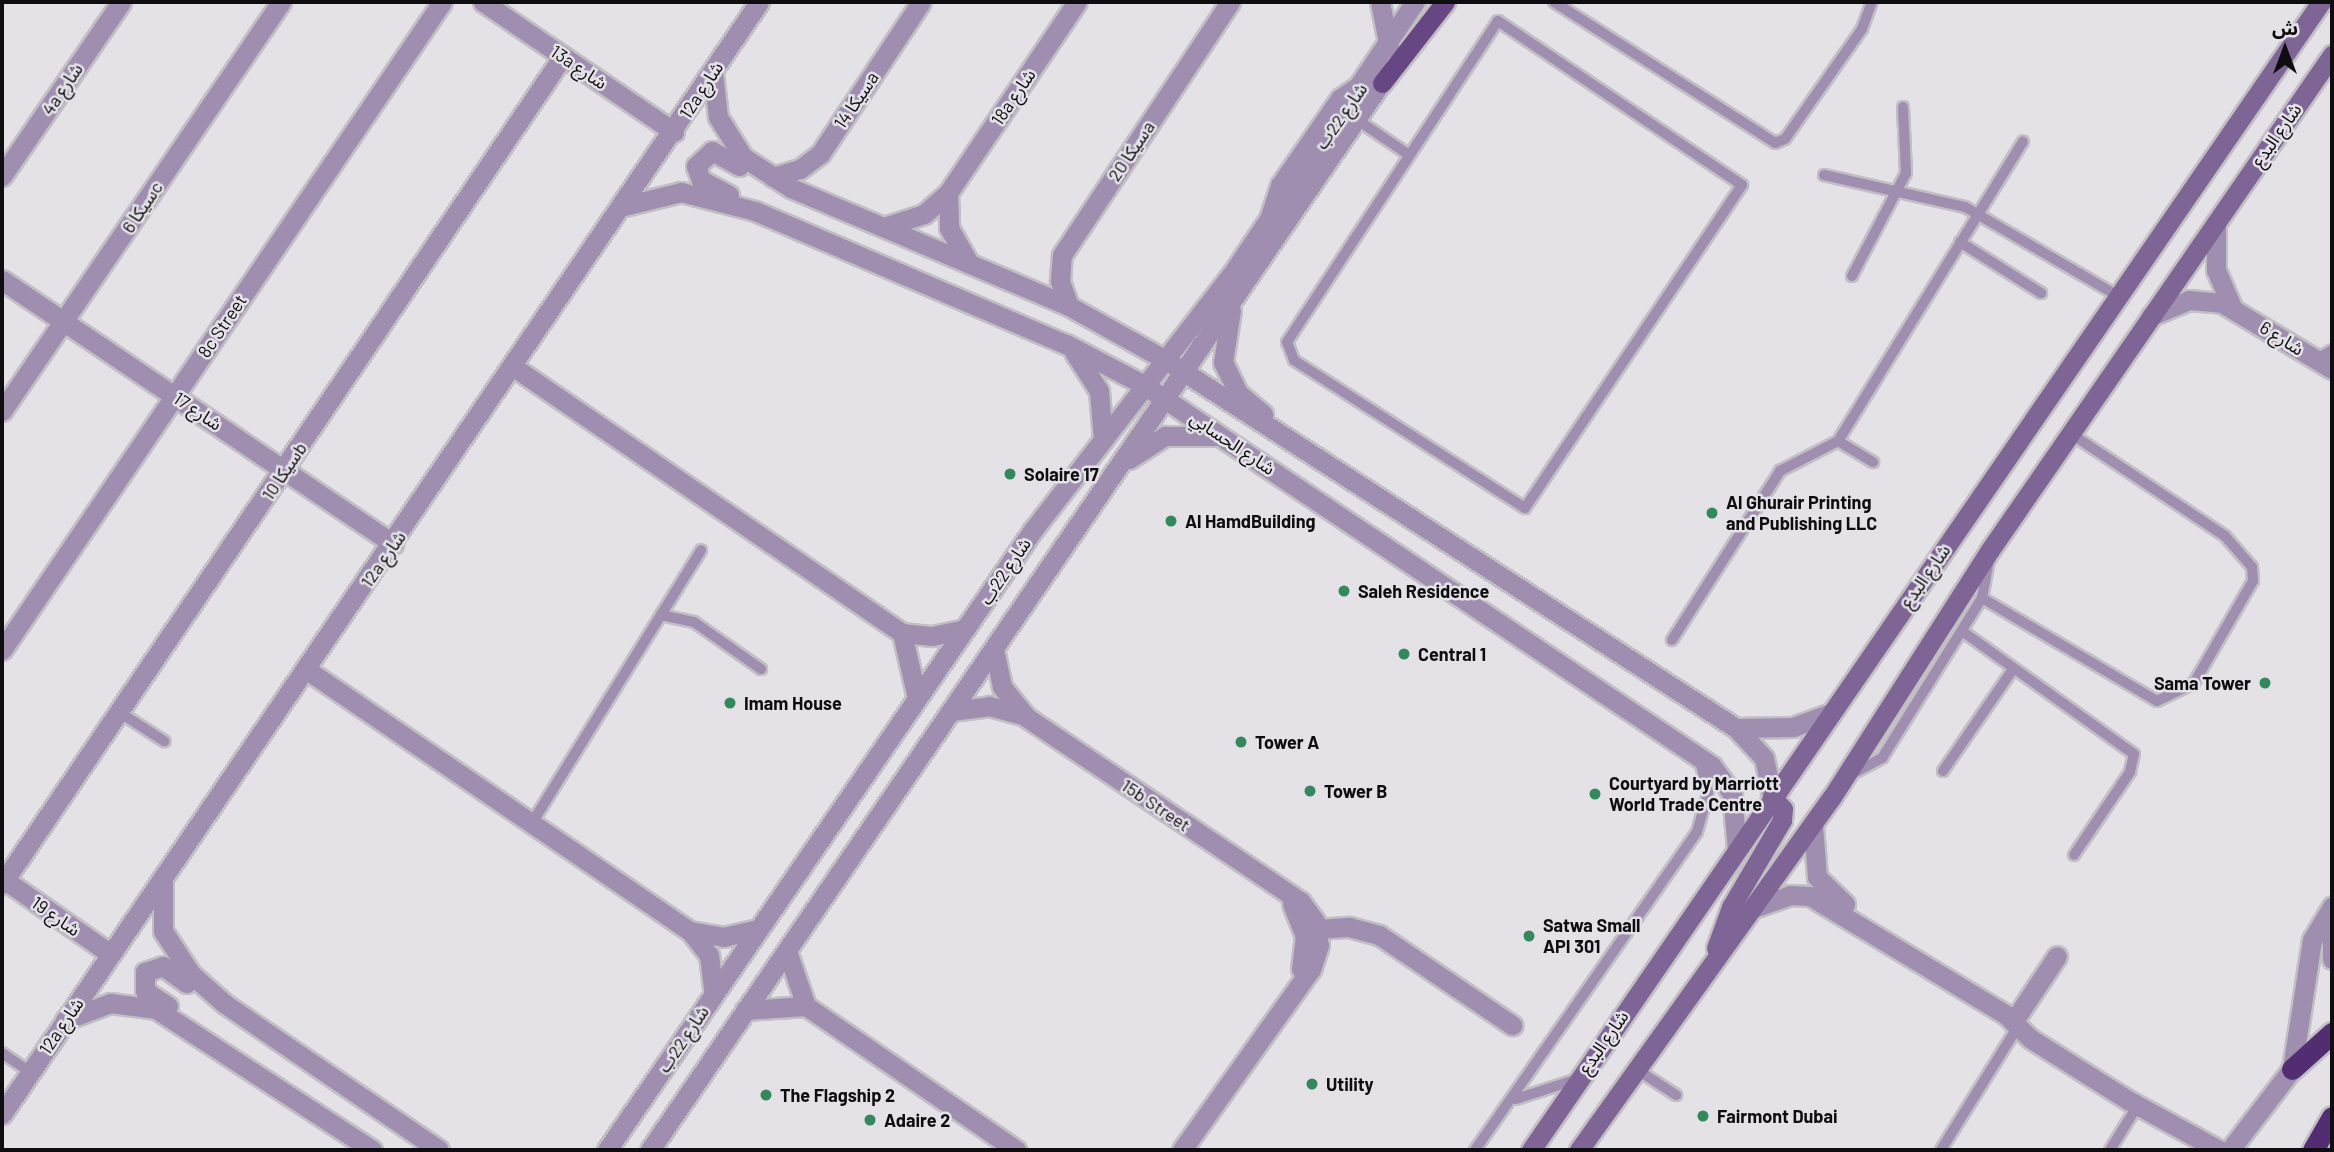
<!DOCTYPE html>
<meta charset="utf-8">
<style>
body{margin:0}
#map{position:relative;width:2334px;height:1152px;overflow:hidden;background:#e4e1e7;font-family:Barlow,"Noto Sans Arabic",sans-serif}
div>[style]{position:absolute}
[style*='--x']{left:calc(var(--x)*1px);top:calc(var(--y)*1px);width:calc(var(--w)*1px);rotate:calc(var(--a)*1deg)}
.roads{filter:drop-shadow(2px 0 #c2bfc4) drop-shadow(-2px 0 #c2bfc4) drop-shadow(0 2px #c2bfc4) drop-shadow(0 -2px #c2bfc4)}
.service>*{height:10px;margin:-5px;padding:0 5px;transform-origin:5px;border-radius:5px;background:#9f8eb0}
.minor>*{height:19px;margin:-9.5px;padding:0 9.5px;transform-origin:9.5px;border-radius:9.5px;background:#9f8eb0}
.tertiary>*{height:19px;margin:-9.5px;padding:0 9.5px;transform-origin:9.5px;border-radius:9.5px;background:#9f8eb0}
.secondary>*{height:19px;margin:-9.5px;padding:0 9.5px;transform-origin:9.5px;border-radius:9.5px;background:#7e6596}
.primary>*{height:19px;margin:-9.5px;padding:0 9.5px;transform-origin:9.5px;border-radius:9.5px;background:#674783}
.motorway>*{height:21px;margin:-10.5px;padding:0 10.5px;transform-origin:10.5px;border-radius:10.5px;background:#532d72}
.dots>*{width:19px;height:19px;translate:-50% -50%;box-sizing:border-box;border:4px solid #e4e1e7;border-radius:50%}
span{translate:-50% -50%;white-space:nowrap;text-align:center;line-height:1.15;-webkit-text-stroke:5px #e4e1e7;paint-order:stroke}
.street-label{font-size:18px;color:#0e0d0f}
.poi-label{font-size:18px;color:#0e0d0f;font-weight:700}
.left{translate:0 -50%;text-align:left}
.right{translate:-100% -50%;text-align:right}
.frame{position:absolute;inset:0;border:4px solid #0e0d0f;pointer-events:none}
.north{position:absolute;left:2250px;top:14px;width:70px;height:70px;-webkit-text-stroke:5px #e4e1e7;paint-order:stroke;rotate:0deg;font-size:19px;font-weight:700;line-height:28px;text-align:center;color:#0e0d0f}
.north::after{content:'';display:block;margin:auto;width:24px;height:32px;background:#0e0d0f;clip-path:polygon(50% 0,100% 100%,50% 72%,0 100%)}
</style>
<div id="map">
<div class="roads">
<div class="service">
<i style="--x:1554;--y:2;--w:262;--a:32.5"></i>
<i style="--x:1775;--y:143;--w:11;--a:-22"></i>
<i style="--x:1785;--y:139;--w:134;--a:-55"></i>
<i style="--x:1862;--y:29;--w:29;--a:-70"></i>
<i style="--x:1498;--y:21;--w:294;--a:33.9"></i>
<i style="--x:1742;--y:185;--w:389;--a:123.9"></i>
<i style="--x:1525;--y:508;--w:274;--a:-147.4"></i>
<i style="--x:1294;--y:360;--w:19;--a:-111"></i>
<i style="--x:1287;--y:342;--w:384;--a:-56.7"></i>
<i style="--x:1356;--y:119;--w:64;--a:34.2"></i>
<i style="--x:1824;--y:175;--w:145;--a:12.8"></i>
<i style="--x:1965;--y:207;--w:177;--a:30.2"></i>
<i style="--x:1266;--y:216;--w:35;--a:-72"></i>
<i style="--x:1277;--y:183;--w:106;--a:-55.4"></i>
<i style="--x:1337;--y:96;--w:22;--a:-34"></i>
<i style="--x:1960;--y:242;--w:96;--a:32.2"></i>
<i style="--x:1852;--y:276;--w:116;--a:-62.3"></i>
<i style="--x:1906;--y:173;--w:66;--a:-92.6"></i>
<i style="--x:2316;--y:359;--w:18;--a:-29"></i>
<i style="--x:1838;--y:441;--w:41;--a:31"></i>
<i style="--x:1982;--y:598;--w:203;--a:30.5"></i>
<i style="--x:2157;--y:701;--w:41;--a:-25.9"></i>
<i style="--x:2194;--y:683;--w:118;--a:-60"></i>
<i style="--x:2253;--y:581;--w:14;--a:-94"></i>
<i style="--x:2252;--y:567;--w:41;--a:-131.1"></i>
<i style="--x:2225;--y:536;--w:186;--a:-146.4"></i>
<i style="--x:661;--y:615;--w:34;--a:12"></i>
<i style="--x:694;--y:622;--w:82;--a:35"></i>
<i style="--x:1962;--y:631;--w:211;--a:35.6"></i>
<i style="--x:2134;--y:754;--w:18;--a:103"></i>
<i style="--x:2130;--y:772;--w:100;--a:124"></i>
<i style="--x:1672;--y:640;--w:201;--a:-57.4"></i>
<i style="--x:1780;--y:471;--w:65;--a:-27.3"></i>
<i style="--x:1838;--y:441;--w:352;--a:-58.3"></i>
<i style="--x:119;--y:712;--w:54;--a:32.8"></i>
<i style="--x:1943;--y:771;--w:124;--a:-55.5"></i>
<i style="--x:1846;--y:777;--w:41;--a:-27.8"></i>
<i style="--x:1882;--y:758;--w:189;--a:-58"></i>
<i style="--x:1982;--y:598;--w:44;--a:-79.5"></i>
<i style="--x:532;--y:823;--w:321;--a:-58.2"></i>
<i style="--x:2;--y:1053;--w:34;--a:34"></i>
<i style="--x:1636;--y:1069;--w:48;--a:33"></i>
<i style="--x:1516;--y:1099;--w:65;--a:-17.9"></i>
<i style="--x:1475;--y:1150;--w:388;--a:-55.1"></i>
<i style="--x:1697;--y:832;--w:41;--a:-74.2"></i>
<i style="--x:1708;--y:793;--w:34;--a:-104"></i>
<i style="--x:1941;--y:1150;--w:144;--a:-58.1"></i>
<i style="--x:2110;--y:1150;--w:53;--a:-58.1"></i>
</div>
<div class="minor">
<i style="--x:483;--y:2;--w:231;--a:34.2"></i>
<i style="--x:1380;--y:2;--w:46;--a:78.7"></i>
<i style="--x:713;--y:72;--w:45;--a:83.7"></i>
<i style="--x:718;--y:117;--w:47;--a:58"></i>
<i style="--x:743;--y:157;--w:57;--a:32.9"></i>
<i style="--x:791;--y:188;--w:302;--a:23"></i>
<i style="--x:1069;--y:306;--w:109;--a:29.2"></i>
<i style="--x:1164;--y:359;--w:681;--a:32.83"></i>
<i style="--x:1736;--y:728;--w:41;--a:47"></i>
<i style="--x:1764;--y:758;--w:40;--a:78"></i>
<i style="--x:2;--y:176;--w:211;--a:-55.6"></i>
<i style="--x:773;--y:177;--w:28;--a:-17"></i>
<i style="--x:800;--y:169;--w:25;--a:-37"></i>
<i style="--x:820;--y:154;--w:182;--a:-56.4"></i>
<i style="--x:948;--y:193;--w:35;--a:88"></i>
<i style="--x:949;--y:228;--w:40;--a:60.3"></i>
<i style="--x:729;--y:195;--w:32;--a:-152"></i>
<i style="--x:701;--y:180;--w:15;--a:-110"></i>
<i style="--x:696;--y:166;--w:22;--a:-43"></i>
<i style="--x:712;--y:151;--w:31;--a:29"></i>
<i style="--x:624;--y:206;--w:59;--a:-13.8"></i>
<i style="--x:681;--y:192;--w:76;--a:14.4"></i>
<i style="--x:755;--y:211;--w:338;--a:23.2"></i>
<i style="--x:1066;--y:344;--w:88;--a:27.7"></i>
<i style="--x:1144;--y:385;--w:684;--a:33.85"></i>
<i style="--x:1712;--y:766;--w:34;--a:54"></i>
<i style="--x:1732;--y:794;--w:55;--a:84.8"></i>
<i style="--x:2216;--y:223;--w:47;--a:90"></i>
<i style="--x:2216;--y:270;--w:40;--a:66.6"></i>
<i style="--x:884;--y:227;--w:42;--a:-18"></i>
<i style="--x:924;--y:214;--w:32;--a:-41"></i>
<i style="--x:948;--y:193;--w:230;--a:-56"></i>
<i style="--x:2;--y:280;--w:472;--a:34"></i>
<i style="--x:1069;--y:306;--w:27;--a:-110"></i>
<i style="--x:1060;--y:281;--w:26;--a:-86"></i>
<i style="--x:1062;--y:255;--w:304;--a:-56.4"></i>
<i style="--x:1231;--y:310;--w:53;--a:98.7"></i>
<i style="--x:1223;--y:362;--w:34;--a:64"></i>
<i style="--x:1238;--y:393;--w:33;--a:40"></i>
<i style="--x:2151;--y:316;--w:41;--a:-22.8"></i>
<i style="--x:2189;--y:300;--w:33;--a:5"></i>
<i style="--x:2222;--y:303;--w:128;--a:31"></i>
<i style="--x:1074;--y:352;--w:46;--a:57.3"></i>
<i style="--x:1099;--y:391;--w:49;--a:85.3"></i>
<i style="--x:515;--y:368;--w:469;--a:34.4"></i>
<i style="--x:902;--y:633;--w:30;--a:6"></i>
<i style="--x:932;--y:636;--w:34;--a:-12"></i>
<i style="--x:2;--y:411;--w:495;--a:-55.7"></i>
<i style="--x:1129;--y:459;--w:43;--a:-32.6"></i>
<i style="--x:1165;--y:436;--w:52;--a:0"></i>
<i style="--x:902;--y:633;--w:67;--a:77"></i>
<i style="--x:994;--y:649;--w:39;--a:78"></i>
<i style="--x:1002;--y:687;--w:38;--a:51"></i>
<i style="--x:1026;--y:717;--w:331;--a:33.9"></i>
<i style="--x:1301;--y:902;--w:24;--a:54"></i>
<i style="--x:1315;--y:921;--w:24;--a:81"></i>
<i style="--x:1319;--y:945;--w:25;--a:108"></i>
<i style="--x:1311;--y:969;--w:222;--a:125.5"></i>
<i style="--x:2;--y:650;--w:783;--a:-55.82"></i>
<i style="--x:307;--y:670;--w:463;--a:34.3"></i>
<i style="--x:690;--y:931;--w:31;--a:52"></i>
<i style="--x:709;--y:955;--w:38;--a:83"></i>
<i style="--x:951;--y:711;--w:38;--a:-7"></i>
<i style="--x:989;--y:706;--w:34;--a:15"></i>
<i style="--x:1736;--y:728;--w:57;--a:-1"></i>
<i style="--x:1793;--y:727;--w:40;--a:-20.2"></i>
<i style="--x:1813;--y:825;--w:52;--a:85.6"></i>
<i style="--x:1817;--y:877;--w:39;--a:44"></i>
<i style="--x:2;--y:878;--w:131;--a:35"></i>
<i style="--x:163;--y:883;--w:48;--a:90"></i>
<i style="--x:163;--y:931;--w:51;--a:56.9"></i>
<i style="--x:191;--y:974;--w:45;--a:41.4"></i>
<i style="--x:225;--y:1004;--w:259;--a:34.3"></i>
<i style="--x:2;--y:884;--w:1000;--a:-55.88"></i>
<i style="--x:1292;--y:904;--w:35;--a:68"></i>
<i style="--x:1305;--y:936;--w:33;--a:97"></i>
<i style="--x:1756;--y:907;--w:36;--a:-19"></i>
<i style="--x:1790;--y:895;--w:20;--a:3"></i>
<i style="--x:1810;--y:896;--w:228;--a:31.2"></i>
<i style="--x:2005;--y:1014;--w:36;--a:44"></i>
<i style="--x:2031;--y:1039;--w:115;--a:32.2"></i>
<i style="--x:2128;--y:1100;--w:104;--a:28.8"></i>
<i style="--x:1318;--y:929;--w:31;--a:-4"></i>
<i style="--x:1349;--y:927;--w:31;--a:15"></i>
<i style="--x:1379;--y:935;--w:161;--a:34.1"></i>
<i style="--x:690;--y:931;--w:34;--a:10"></i>
<i style="--x:723;--y:937;--w:37;--a:-13"></i>
<i style="--x:2332;--y:933;--w:26;--a:90"></i>
<i style="--x:787;--y:951;--w:58;--a:70.9"></i>
<i style="--x:806;--y:1006;--w:255;--a:34.4"></i>
<i style="--x:168;--y:1006;--w:27;--a:-147"></i>
<i style="--x:145;--y:991;--w:19;--a:-90"></i>
<i style="--x:145;--y:972;--w:19;--a:-18"></i>
<i style="--x:163;--y:966;--w:29;--a:36"></i>
<i style="--x:745;--y:1010;--w:61;--a:-3.8"></i>
<i style="--x:65;--y:1020;--w:48;--a:-20.7"></i>
<i style="--x:110;--y:1003;--w:46;--a:7.4"></i>
<i style="--x:156;--y:1009;--w:258;--a:33.1"></i>
<i style="--x:2013;--y:1022;--w:79;--a:-56.3"></i>
<i style="--x:2292;--y:1069;--w:131;--a:-81.2"></i>
<i style="--x:2312;--y:940;--w:39;--a:-59"></i>
<i style="--x:2;--y:1114;--w:1345;--a:-55.75"></i>
<i style="--x:607;--y:1150;--w:752;--a:-55.51"></i>
<i style="--x:1033;--y:530;--w:331;--a:-52.2"></i>
<i style="--x:1236;--y:268;--w:321;--a:-56.1"></i>
<i style="--x:650;--y:1150;--w:1308;--a:-55.59"></i>
</div>
<div class="tertiary">
<i style="--x:2230;--y:1150;--w:102;--a:-52.6"></i>
</div>
<div class="secondary">
<i style="--x:1716;--y:948;--w:44;--a:-69.9"></i>
<i style="--x:1731;--y:907;--w:101;--a:-59.6"></i>
<i style="--x:1782;--y:820;--w:11;--a:-85"></i>
<i style="--x:1783;--y:809;--w:16;--a:-133"></i>
<i style="--x:1531;--y:1150;--w:1394;--a:-55.47"></i>
<i style="--x:1579;--y:1150;--w:434;--a:-54.4"></i>
<i style="--x:1832;--y:797;--w:293;--a:-57.4"></i>
<i style="--x:1990;--y:550;--w:602;--a:-55.36"></i>
</div>
<div class="primary">
<i style="--x:1382;--y:83;--w:103;--a:-52.1"></i>
</div>
<div class="motorway">
<i style="--x:2292;--y:1069;--w:54;--a:-42"></i>
<i style="--x:2313;--y:1150;--w:38;--a:-60"></i>
</div>
</div>
<div class="dots">
<i style="left:1010px;top:474px;background:#33895c"></i>
<i style="left:1712px;top:513px;background:#33895c"></i>
<i style="left:1171px;top:521px;background:#33895c"></i>
<i style="left:1344px;top:591px;background:#33895c"></i>
<i style="left:1404px;top:654px;background:#33895c"></i>
<i style="left:2265px;top:683px;background:#33895c"></i>
<i style="left:730px;top:703px;background:#33895c"></i>
<i style="left:1241px;top:742px;background:#33895c"></i>
<i style="left:1310px;top:791px;background:#33895c"></i>
<i style="left:1595px;top:794px;background:#33895c"></i>
<i style="left:1529px;top:936px;background:#33895c"></i>
<i style="left:1312px;top:1084px;background:#33895c"></i>
<i style="left:766px;top:1095px;background:#33895c"></i>
<i style="left:1703px;top:1116px;background:#33895c"></i>
<i style="left:870px;top:1120px;background:#33895c"></i>
</div>
<div class="street-label">
<span style="left:579px;top:67px;rotate:34deg">13a شارع</span>
<span style="left:62px;top:89px;rotate:-56deg">4a شارع</span>
<span style="left:701px;top:90px;rotate:-57deg">12a شارع</span>
<span style="left:1013px;top:97px;rotate:-56deg">18a شارع</span>
<span style="left:856px;top:100px;rotate:-56deg">سيكا 14a</span>
<span style="left:1341px;top:116px;rotate:-55deg">شارع 22ب</span>
<span style="left:2276px;top:135px;rotate:-55deg">شارع البدع</span>
<span style="left:1131px;top:151px;rotate:-56deg">سيكا 20a</span>
<span style="left:142px;top:207px;rotate:-56deg">سيكا 6c</span>
<span style="left:222px;top:326px;rotate:-56deg">8c Street</span>
<span style="left:2282px;top:338px;rotate:32deg">شارع 6</span>
<span style="left:198px;top:411px;rotate:34deg">شارع 17</span>
<span style="left:1233px;top:443px;rotate:34deg">شارع الحسابي</span>
<span style="left:284px;top:471px;rotate:-56deg">سيكا 10b</span>
<span style="left:383px;top:559px;rotate:-55deg">12a شارع</span>
<span style="left:1005px;top:571px;rotate:-56deg">شارع 22ب</span>
<span style="left:1925px;top:576px;rotate:-55deg">شارع البدع</span>
<span style="left:1156px;top:805px;rotate:34deg">15b Street</span>
<span style="left:56px;top:916px;rotate:35deg">شارع 19</span>
<span style="left:61px;top:1026px;rotate:-56deg">12a شارع</span>
<span style="left:683px;top:1039px;rotate:-56deg">شارع 22ب</span>
<span style="left:1603px;top:1042px;rotate:-55deg">شارع البدع</span>
</div>
<div class="poi-label">
<span class="left" style="left:1024px;top:474px">Solaire 17</span>
<span class="left" style="left:1726px;top:513px">Al Ghurair Printing<br>and Publishing LLC</span>
<span class="left" style="left:1185px;top:521px">Al HamdBuilding</span>
<span class="left" style="left:1358px;top:591px">Saleh Residence</span>
<span class="left" style="left:1418px;top:654px">Central 1</span>
<span class="right" style="left:2251px;top:683px">Sama Tower</span>
<span class="left" style="left:744px;top:703px">Imam House</span>
<span class="left" style="left:1255px;top:742px">Tower A</span>
<span class="left" style="left:1609px;top:794px">Courtyard by Marriott<br>World Trade Centre</span>
<span class="left" style="left:1324px;top:791px">Tower B</span>
<span class="left" style="left:1543px;top:936px">Satwa Small<br>API 301</span>
<span class="left" style="left:1326px;top:1084px">Utility</span>
<span class="left" style="left:780px;top:1095px">The Flagship 2</span>
<span class="left" style="left:1717px;top:1116px">Fairmont Dubai</span>
<span class="left" style="left:884px;top:1120px">Adaire 2</span>
</div>
<div class="frame"></div>
<div class="north">ش</div>
</div>
